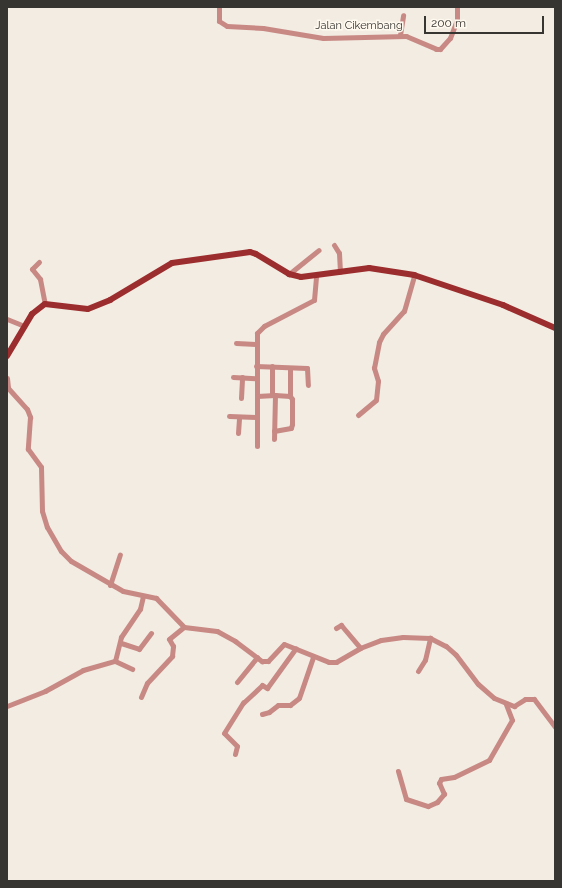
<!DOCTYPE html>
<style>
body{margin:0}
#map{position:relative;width:562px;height:888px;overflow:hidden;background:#f2ece2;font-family:Raleway,sans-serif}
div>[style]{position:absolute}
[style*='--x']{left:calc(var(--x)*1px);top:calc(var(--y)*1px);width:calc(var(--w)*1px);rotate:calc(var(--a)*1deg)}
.minor>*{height:5px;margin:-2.5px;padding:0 2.5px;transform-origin:2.5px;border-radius:2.5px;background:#c88984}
.major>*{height:6px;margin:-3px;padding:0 3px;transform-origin:3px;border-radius:3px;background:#9c2d2e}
span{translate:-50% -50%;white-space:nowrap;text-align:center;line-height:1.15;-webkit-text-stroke:3px #fff9ef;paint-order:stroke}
.street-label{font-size:11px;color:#373531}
.frame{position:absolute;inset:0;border:8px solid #373531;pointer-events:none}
.scale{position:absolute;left:424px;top:16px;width:120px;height:18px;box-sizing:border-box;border:2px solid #373531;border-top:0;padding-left:5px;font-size:12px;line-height:14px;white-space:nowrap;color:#373531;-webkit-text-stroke:3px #fff9ef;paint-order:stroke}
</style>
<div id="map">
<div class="minor">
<i style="--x:219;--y:7;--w:14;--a:90"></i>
<i style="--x:219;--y:21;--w:9;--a:32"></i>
<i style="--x:227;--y:26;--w:36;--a:3"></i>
<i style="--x:263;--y:28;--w:61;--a:9.5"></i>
<i style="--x:323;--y:38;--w:83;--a:-1.4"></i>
<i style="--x:406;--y:36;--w:33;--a:23"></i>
<i style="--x:436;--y:49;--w:4;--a:0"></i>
<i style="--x:440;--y:49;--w:15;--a:-48"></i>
<i style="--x:450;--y:38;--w:19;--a:-69"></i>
<i style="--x:457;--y:20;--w:13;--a:-90"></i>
<i style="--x:400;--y:35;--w:20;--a:-81"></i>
<i style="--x:334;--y:245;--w:9;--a:58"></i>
<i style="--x:339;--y:253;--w:19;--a:87"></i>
<i style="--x:39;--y:262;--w:10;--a:135"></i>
<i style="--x:32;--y:269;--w:13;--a:51"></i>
<i style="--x:40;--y:279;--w:25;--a:79"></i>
<i style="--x:289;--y:274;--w:38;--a:-39"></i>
<i style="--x:7;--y:319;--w:18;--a:22"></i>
<i style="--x:236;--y:343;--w:20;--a:3"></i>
<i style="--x:256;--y:366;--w:51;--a:2.2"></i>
<i style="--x:307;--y:368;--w:17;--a:87"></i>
<i style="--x:290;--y:368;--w:28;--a:90"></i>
<i style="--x:233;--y:377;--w:22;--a:3"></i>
<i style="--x:7;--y:378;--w:10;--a:84"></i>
<i style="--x:8;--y:388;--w:28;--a:48"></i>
<i style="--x:27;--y:409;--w:9;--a:69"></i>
<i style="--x:30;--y:417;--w:32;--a:94"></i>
<i style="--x:28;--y:449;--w:22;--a:54"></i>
<i style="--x:41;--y:467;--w:44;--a:88.7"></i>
<i style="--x:42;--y:511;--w:17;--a:73"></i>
<i style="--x:47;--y:527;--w:28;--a:60"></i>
<i style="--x:61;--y:551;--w:14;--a:45"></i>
<i style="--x:71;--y:561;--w:60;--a:30"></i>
<i style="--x:123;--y:591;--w:34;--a:12"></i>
<i style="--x:156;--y:598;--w:40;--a:46"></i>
<i style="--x:184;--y:627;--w:33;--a:7"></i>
<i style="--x:217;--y:631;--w:21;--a:29"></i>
<i style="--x:235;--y:641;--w:34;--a:37"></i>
<i style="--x:262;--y:661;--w:6;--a:0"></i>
<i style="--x:268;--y:661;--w:23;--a:-47"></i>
<i style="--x:284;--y:644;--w:48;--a:21.8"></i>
<i style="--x:329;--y:662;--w:7;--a:0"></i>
<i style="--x:336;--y:662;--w:28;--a:-30"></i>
<i style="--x:360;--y:648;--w:22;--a:-21"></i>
<i style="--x:381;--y:640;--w:22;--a:-8"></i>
<i style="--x:403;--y:637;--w:27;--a:2"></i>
<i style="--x:430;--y:638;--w:18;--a:27"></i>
<i style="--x:446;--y:646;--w:13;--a:42"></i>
<i style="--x:456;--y:655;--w:36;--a:53"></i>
<i style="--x:478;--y:684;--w:21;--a:41"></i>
<i style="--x:494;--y:698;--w:22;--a:22"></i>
<i style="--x:514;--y:706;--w:13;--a:-32"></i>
<i style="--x:525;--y:699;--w:9;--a:0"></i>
<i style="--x:534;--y:699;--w:35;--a:53"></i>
<i style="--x:272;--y:395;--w:29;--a:-90"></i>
<i style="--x:257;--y:396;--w:18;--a:-3"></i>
<i style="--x:275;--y:395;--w:44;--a:91.3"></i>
<i style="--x:241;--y:398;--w:21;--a:-87"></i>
<i style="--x:358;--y:415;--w:23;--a:-40"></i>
<i style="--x:376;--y:400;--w:19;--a:-84"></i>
<i style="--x:378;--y:381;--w:14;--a:-107"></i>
<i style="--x:374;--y:368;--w:26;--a:-79"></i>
<i style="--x:379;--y:342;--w:9;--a:-63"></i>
<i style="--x:383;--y:334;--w:31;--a:-48"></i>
<i style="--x:404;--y:311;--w:37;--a:-74"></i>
<i style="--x:229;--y:416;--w:28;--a:2"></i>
<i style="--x:274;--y:431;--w:17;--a:-10"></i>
<i style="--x:291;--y:428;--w:4;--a:-76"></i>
<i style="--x:292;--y:424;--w:25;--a:-90"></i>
<i style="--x:292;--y:399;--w:4;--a:-124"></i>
<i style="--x:290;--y:396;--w:15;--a:-176"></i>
<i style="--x:238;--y:433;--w:16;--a:-86"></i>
<i style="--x:257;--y:446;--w:113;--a:-90"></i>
<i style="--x:257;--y:333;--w:10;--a:-45"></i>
<i style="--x:264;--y:326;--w:56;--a:-27.5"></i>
<i style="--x:314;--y:300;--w:25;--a:-85"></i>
<i style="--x:110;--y:585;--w:32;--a:-72"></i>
<i style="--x:336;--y:628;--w:6;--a:-31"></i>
<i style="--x:341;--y:625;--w:30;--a:50"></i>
<i style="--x:121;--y:643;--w:19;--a:18"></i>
<i style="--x:139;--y:649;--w:20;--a:-53"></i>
<i style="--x:115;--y:661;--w:19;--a:25"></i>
<i style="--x:418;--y:671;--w:13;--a:-58"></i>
<i style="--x:425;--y:660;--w:23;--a:-77"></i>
<i style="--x:237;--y:682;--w:32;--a:-51"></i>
<i style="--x:141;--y:697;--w:15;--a:-67"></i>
<i style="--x:147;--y:683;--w:37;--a:-47"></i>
<i style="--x:172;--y:656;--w:10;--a:-84"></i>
<i style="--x:173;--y:646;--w:8;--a:-120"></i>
<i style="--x:169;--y:639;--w:19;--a:-39"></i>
<i style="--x:7;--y:706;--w:41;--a:-21.5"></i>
<i style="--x:45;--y:691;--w:43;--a:-28.9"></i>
<i style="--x:83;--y:670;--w:33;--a:-16"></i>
<i style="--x:115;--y:661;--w:25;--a:-76"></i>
<i style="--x:121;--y:637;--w:34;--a:-56"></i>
<i style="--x:140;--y:609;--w:13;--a:-77"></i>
<i style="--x:262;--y:714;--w:7;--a:-16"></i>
<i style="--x:269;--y:712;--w:11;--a:-38"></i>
<i style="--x:278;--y:705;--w:12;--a:0"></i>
<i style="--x:290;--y:705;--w:11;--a:-38"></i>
<i style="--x:299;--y:698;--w:43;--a:-71.1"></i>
<i style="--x:235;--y:754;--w:8;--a:-76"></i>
<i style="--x:237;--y:746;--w:18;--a:-135"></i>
<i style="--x:224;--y:733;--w:36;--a:-58"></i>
<i style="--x:243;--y:703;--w:26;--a:-43"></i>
<i style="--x:262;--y:685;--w:6;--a:31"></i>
<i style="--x:267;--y:688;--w:49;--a:-54.1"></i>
<i style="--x:398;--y:771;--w:29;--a:74"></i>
<i style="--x:406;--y:799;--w:23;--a:18"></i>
<i style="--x:428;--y:806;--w:10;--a:-24"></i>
<i style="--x:437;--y:802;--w:11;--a:-49"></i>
<i style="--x:444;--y:794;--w:12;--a:-114"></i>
<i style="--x:439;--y:783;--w:4;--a:-63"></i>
<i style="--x:441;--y:779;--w:13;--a:-9"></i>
<i style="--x:454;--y:777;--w:39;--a:-26"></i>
<i style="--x:489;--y:760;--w:46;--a:-60.1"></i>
<i style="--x:512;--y:720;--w:17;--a:-111"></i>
</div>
<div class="major">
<i style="--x:7;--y:356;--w:49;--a:-59.2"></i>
<i style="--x:32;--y:314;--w:16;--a:-38"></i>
<i style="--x:45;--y:304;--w:43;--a:6.6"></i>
<i style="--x:88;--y:309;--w:24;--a:-22"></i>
<i style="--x:110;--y:300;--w:72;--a:-30.8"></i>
<i style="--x:172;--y:263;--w:79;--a:-8"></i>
<i style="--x:250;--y:252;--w:6;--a:18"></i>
<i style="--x:256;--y:254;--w:39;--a:31"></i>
<i style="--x:289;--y:274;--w:12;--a:14"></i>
<i style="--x:301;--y:277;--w:69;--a:-7.5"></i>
<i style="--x:369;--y:268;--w:46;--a:8.8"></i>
<i style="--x:414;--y:275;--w:94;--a:18.6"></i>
<i style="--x:503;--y:305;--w:57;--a:23.9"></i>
</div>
<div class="street-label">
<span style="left:359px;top:26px">Jalan Cikembang</span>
</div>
<div class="frame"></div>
<div class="scale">200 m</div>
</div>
